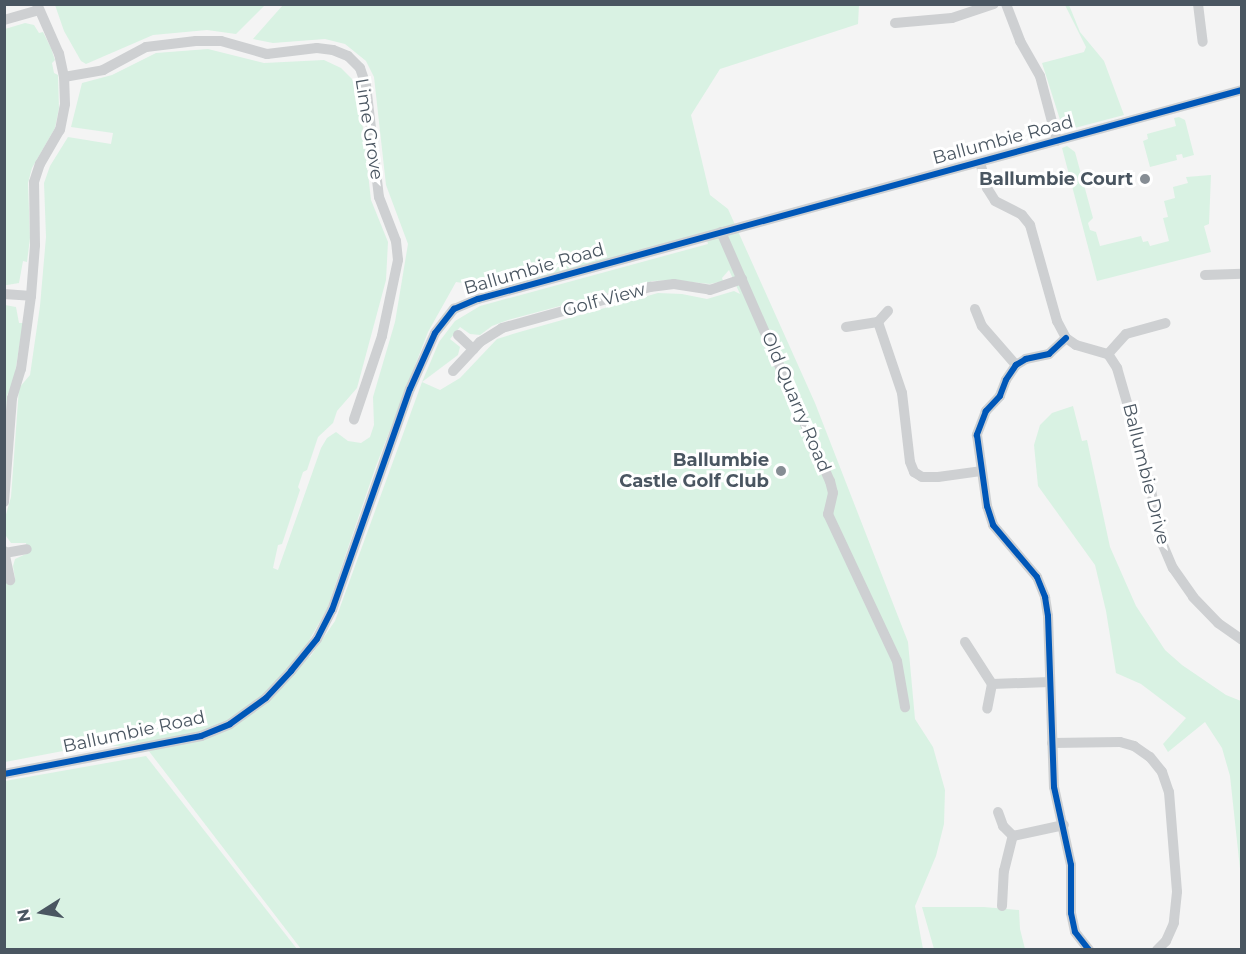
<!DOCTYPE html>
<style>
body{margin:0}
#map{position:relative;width:1246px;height:954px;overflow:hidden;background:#f4f4f4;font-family:Montserrat,sans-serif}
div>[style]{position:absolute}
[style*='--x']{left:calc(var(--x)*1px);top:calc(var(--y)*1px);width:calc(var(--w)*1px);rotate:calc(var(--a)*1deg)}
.green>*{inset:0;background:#d9f2e3}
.minor>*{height:10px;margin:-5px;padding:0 5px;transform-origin:5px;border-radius:5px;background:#ced0d2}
.cycleway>*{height:6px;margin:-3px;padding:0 3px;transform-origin:3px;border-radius:3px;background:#0057b8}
.dots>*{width:16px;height:16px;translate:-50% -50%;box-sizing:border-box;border:3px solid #fff;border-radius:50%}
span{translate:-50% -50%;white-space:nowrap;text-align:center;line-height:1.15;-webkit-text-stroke:6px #fff;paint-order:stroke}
.street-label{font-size:18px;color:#4a5661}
.poi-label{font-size:18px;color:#4a5661;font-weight:700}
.right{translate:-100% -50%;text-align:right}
.frame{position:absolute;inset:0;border:6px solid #4a5661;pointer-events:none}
.north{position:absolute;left:12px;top:882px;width:60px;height:60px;-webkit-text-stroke:4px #fff;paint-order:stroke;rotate:259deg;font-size:16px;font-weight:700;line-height:24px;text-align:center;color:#4a5661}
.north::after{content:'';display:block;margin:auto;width:21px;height:27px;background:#4a5661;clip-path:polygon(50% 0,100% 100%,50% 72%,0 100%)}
</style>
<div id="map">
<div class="green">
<i style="clip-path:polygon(55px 5px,55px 4px,265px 5px,236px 34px,207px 30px,153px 35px,86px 64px,81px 61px,64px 31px)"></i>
<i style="clip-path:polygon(evenodd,283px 5px,859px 5px,858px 24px,720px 69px,691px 115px,710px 195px,728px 209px,815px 403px,908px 642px,915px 719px,933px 747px,945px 790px,944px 824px,936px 856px,915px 906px,923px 949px,301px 949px,148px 750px,100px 744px,5px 762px,4px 576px,15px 579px,13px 566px,15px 559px,28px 553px,26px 543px,11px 543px,6px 536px,5px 518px,11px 497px,19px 388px,30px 375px,40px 306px,46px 237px,44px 183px,50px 166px,68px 137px,111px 144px,113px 133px,71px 127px,82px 83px,112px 75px,156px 53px,208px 49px,264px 63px,324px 60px,341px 68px,358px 85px,371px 200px,388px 242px,386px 280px,357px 388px,337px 411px,333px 423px,318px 437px,307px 470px,303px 472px,298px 487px,300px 490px,282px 544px,278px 545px,273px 568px,278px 570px,321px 448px,327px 438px,336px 432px,348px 441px,361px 443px,370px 437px,374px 425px,373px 397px,395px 322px,408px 244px,386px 185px,374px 77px,366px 61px,345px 44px,325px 39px,273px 43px,253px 39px,283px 5px,705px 232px,708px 244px,480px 306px,455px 321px,439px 342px,422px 382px,335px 621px,310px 657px,302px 653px,327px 609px,376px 466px,428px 332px,456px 282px,502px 289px,705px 232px,283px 5px,729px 270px,740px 294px,734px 291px,707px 299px,682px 294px,658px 293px,516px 333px,497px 339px,460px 378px,440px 390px,422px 382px,458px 355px,460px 347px,450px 339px,460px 327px,470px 334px,480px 335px,492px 326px,508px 320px,653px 281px,673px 280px,710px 284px,723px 281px,722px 278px,729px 270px)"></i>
<i style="clip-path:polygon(1065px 5px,1069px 5px,1080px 32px,1104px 61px,1124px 115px,1067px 130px,1062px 126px,1042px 63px,1084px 52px,1086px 47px)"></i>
<i style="clip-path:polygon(25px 23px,34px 25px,39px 33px,43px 32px,51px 48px,55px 60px,52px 63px,54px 73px,58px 75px,59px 108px,55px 128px,32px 168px,28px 183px,30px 238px,27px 262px,23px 261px,19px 283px,7px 285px,5px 285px,5px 29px)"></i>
<i style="clip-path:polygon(1179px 117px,1185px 120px,1194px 155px,1183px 158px,1182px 154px,1176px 155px,1177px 160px,1150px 167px,1143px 141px,1148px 139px,1147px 134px,1176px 126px,1174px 118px)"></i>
<i style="clip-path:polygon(1067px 146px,1075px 152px,1093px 218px,1088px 223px,1090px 230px,1096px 232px,1100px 246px,1141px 236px,1143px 242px,1148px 241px,1150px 246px,1169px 241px,1163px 218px,1168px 217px,1164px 201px,1175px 198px,1173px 187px,1188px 183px,1186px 177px,1211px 175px,1209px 224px,1204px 226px,1211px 252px,1097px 281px,1062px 148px)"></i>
<i style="clip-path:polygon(5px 305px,16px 307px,19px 323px,23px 323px,13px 386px,7px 395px,5px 432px)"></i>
<i style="clip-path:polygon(1073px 406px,1082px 441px,1087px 440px,1110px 547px,1136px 606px,1165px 650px,1182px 665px,1226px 695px,1241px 701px,1241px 878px,1230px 776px,1222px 748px,1205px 722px,1168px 752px,1163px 744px,1186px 718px,1141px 684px,1116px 673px,1106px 611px,1095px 565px,1038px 486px,1034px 445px,1040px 425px,1052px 413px)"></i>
<i style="clip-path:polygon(146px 756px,297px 949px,5px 949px,5px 781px)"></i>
<i style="clip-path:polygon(922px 907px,984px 907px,1019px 910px,1020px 929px,1025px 949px,934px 949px)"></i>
</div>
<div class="minor">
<i style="--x:1006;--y:4;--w:40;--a:69"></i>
<i style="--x:1020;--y:41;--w:40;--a:60.3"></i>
<i style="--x:1040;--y:76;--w:67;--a:75.3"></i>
<i style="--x:1198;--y:4;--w:38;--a:83"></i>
<i style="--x:4;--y:20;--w:35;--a:-16"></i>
<i style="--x:895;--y:23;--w:57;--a:-5"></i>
<i style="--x:952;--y:18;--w:44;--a:-18.4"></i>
<i style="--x:64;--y:77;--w:40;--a:-10"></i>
<i style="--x:103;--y:70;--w:49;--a:-28.1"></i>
<i style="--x:146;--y:47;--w:50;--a:-6.8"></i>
<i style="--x:196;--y:41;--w:25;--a:0"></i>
<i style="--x:221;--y:41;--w:48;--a:15.8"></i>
<i style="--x:267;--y:54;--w:50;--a:-6.8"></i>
<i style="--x:317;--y:48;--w:16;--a:7"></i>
<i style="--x:333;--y:50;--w:16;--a:22"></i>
<i style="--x:348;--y:56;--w:17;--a:45"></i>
<i style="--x:360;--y:68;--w:18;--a:71"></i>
<i style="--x:366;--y:85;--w:113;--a:83.4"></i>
<i style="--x:379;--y:197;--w:47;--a:68.9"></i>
<i style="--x:396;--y:241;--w:19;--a:84"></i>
<i style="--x:398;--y:260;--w:78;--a:101.9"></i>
<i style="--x:382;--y:336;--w:88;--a:108.6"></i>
<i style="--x:980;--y:162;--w:27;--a:75"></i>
<i style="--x:987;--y:188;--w:15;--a:58"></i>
<i style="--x:995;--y:201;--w:30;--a:27"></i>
<i style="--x:1022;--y:215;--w:13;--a:51"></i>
<i style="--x:1030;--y:225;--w:100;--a:74.3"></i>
<i style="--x:1057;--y:321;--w:19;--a:62"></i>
<i style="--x:1066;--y:338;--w:12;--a:35"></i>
<i style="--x:1076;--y:345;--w:33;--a:16"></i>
<i style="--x:1108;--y:354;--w:17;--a:57"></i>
<i style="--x:1117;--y:368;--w:116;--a:73.9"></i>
<i style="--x:1149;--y:479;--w:60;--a:79.4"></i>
<i style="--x:1160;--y:538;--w:33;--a:67"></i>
<i style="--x:1173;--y:568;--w:35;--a:55"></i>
<i style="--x:1193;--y:597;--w:36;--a:46"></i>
<i style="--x:1218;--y:623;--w:29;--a:35"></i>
<i style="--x:721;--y:232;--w:272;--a:66.4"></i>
<i style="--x:830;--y:481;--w:12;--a:76"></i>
<i style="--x:833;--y:493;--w:22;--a:103"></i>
<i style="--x:828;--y:514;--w:162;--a:64.9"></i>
<i style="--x:897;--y:661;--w:47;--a:80.1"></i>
<i style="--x:1205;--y:275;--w:37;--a:-2"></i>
<i style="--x:4;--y:294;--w:27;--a:4"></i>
<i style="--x:975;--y:309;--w:18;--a:68"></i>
<i style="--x:982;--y:326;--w:52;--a:48.9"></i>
<i style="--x:878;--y:322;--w:75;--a:71.3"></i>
<i style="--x:902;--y:393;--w:69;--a:83.4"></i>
<i style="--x:910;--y:462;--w:11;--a:68"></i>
<i style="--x:914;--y:472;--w:9;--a:32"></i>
<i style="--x:922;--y:477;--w:16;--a:0"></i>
<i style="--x:938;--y:477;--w:43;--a:-7.9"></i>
<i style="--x:846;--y:327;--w:32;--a:-9"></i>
<i style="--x:878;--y:322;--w:15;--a:-48"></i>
<i style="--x:458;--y:335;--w:21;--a:43"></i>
<i style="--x:1066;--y:338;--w:23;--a:137"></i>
<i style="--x:1049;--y:354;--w:24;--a:168"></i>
<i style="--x:1026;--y:359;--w:12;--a:149"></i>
<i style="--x:1016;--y:365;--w:18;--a:124"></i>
<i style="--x:1006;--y:380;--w:17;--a:111"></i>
<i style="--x:1000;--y:396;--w:21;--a:133"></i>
<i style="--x:986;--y:411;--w:26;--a:111"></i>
<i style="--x:977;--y:435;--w:72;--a:82"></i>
<i style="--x:987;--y:506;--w:20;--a:72"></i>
<i style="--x:993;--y:525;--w:68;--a:49.8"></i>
<i style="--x:1037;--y:577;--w:22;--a:68"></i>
<i style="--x:1045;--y:597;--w:19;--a:81"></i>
<i style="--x:1048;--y:616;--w:171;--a:88"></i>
<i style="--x:1054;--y:787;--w:80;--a:77.7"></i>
<i style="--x:1071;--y:865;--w:48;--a:90"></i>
<i style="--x:1071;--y:913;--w:19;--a:78"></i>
<i style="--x:1075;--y:932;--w:23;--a:52"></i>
<i style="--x:1108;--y:354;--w:27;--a:-48"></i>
<i style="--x:1126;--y:334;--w:41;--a:-15.4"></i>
<i style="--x:453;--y:371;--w:40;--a:-47"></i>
<i style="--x:480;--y:342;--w:26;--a:-32"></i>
<i style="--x:502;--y:328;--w:154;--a:-15.5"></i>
<i style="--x:650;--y:287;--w:24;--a:-7"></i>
<i style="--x:674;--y:284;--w:36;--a:9"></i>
<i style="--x:710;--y:290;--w:34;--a:-19"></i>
<i style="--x:4;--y:502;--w:104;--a:-85.6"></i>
<i style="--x:12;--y:398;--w:30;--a:-73"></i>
<i style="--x:21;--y:369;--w:74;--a:-82.2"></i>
<i style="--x:31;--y:296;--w:51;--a:-85.5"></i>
<i style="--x:35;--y:245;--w:63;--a:-90.9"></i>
<i style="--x:34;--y:182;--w:19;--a:-72"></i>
<i style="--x:40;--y:164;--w:39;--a:-60"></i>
<i style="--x:60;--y:130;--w:26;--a:-79"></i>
<i style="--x:65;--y:104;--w:27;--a:-92"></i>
<i style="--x:64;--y:77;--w:24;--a:-102"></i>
<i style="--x:59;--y:54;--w:55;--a:-113.7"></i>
<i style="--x:4;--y:551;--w:30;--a:78"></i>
<i style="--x:5;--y:553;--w:22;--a:-10"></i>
<i style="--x:965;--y:642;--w:50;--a:57.3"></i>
<i style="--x:992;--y:684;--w:25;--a:101"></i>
<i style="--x:992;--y:684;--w:58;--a:-2"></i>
<i style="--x:1052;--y:743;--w:68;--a:-0.8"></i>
<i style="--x:1120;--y:742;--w:15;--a:16"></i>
<i style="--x:1134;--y:746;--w:19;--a:35"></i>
<i style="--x:1150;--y:757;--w:19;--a:51"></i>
<i style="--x:1162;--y:772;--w:21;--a:71"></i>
<i style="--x:1169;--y:792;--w:100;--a:85.4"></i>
<i style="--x:1177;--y:892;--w:31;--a:96"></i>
<i style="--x:1174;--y:923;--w:20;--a:114"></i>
<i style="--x:1166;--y:941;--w:13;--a:135"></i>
<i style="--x:4;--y:774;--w:201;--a:-10.9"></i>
<i style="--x:201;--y:736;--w:31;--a:-22"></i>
<i style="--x:230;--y:724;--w:44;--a:-35.8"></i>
<i style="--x:266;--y:698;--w:37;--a:-47"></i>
<i style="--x:291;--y:671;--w:41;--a:-50.9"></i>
<i style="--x:317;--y:639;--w:33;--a:-63"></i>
<i style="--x:332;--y:610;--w:234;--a:-70.6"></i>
<i style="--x:410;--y:389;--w:61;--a:-65.9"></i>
<i style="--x:435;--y:333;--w:31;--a:-52"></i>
<i style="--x:454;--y:309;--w:26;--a:-23"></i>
<i style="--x:478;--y:299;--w:792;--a:-15.3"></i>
<i style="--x:998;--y:812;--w:15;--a:70"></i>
<i style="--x:1003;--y:826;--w:14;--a:45"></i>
<i style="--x:1002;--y:906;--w:35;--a:-87"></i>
<i style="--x:1004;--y:871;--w:36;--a:-76"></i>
<i style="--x:1013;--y:836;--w:52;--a:-12.2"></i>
</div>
<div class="cycleway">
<i style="--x:1066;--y:338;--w:23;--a:137"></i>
<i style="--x:1049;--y:354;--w:24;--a:168"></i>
<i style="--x:1026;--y:359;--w:12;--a:149"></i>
<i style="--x:1016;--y:365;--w:18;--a:124"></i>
<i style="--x:1006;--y:380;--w:17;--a:111"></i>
<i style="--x:1000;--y:396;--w:21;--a:133"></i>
<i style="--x:986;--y:411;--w:26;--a:111"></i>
<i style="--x:977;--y:435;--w:72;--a:82"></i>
<i style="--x:987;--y:506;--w:20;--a:72"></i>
<i style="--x:993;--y:525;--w:68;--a:49.8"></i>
<i style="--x:1037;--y:577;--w:22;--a:68"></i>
<i style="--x:1045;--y:597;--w:19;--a:81"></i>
<i style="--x:1048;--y:616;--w:171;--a:88"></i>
<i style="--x:1054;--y:787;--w:80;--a:77.7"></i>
<i style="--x:1071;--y:865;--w:48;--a:90"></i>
<i style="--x:1071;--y:913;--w:19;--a:78"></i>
<i style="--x:1075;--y:932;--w:23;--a:52"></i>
<i style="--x:4;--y:774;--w:201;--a:-10.9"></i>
<i style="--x:201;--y:736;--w:31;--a:-22"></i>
<i style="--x:230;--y:724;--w:44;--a:-35.8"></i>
<i style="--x:266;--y:698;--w:37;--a:-47"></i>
<i style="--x:291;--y:671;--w:41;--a:-50.9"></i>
<i style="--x:317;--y:639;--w:33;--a:-63"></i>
<i style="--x:332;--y:610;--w:234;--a:-70.6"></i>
<i style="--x:410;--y:389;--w:61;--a:-65.9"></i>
<i style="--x:435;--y:333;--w:31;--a:-52"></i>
<i style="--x:454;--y:309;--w:26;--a:-23"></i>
<i style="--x:478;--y:299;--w:792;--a:-15.3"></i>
</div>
<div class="dots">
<i style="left:1145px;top:179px;background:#868d94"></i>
<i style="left:781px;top:471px;background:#868d94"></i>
</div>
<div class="street-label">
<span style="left:369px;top:129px;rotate:81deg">Lime Grove</span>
<span style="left:1003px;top:140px;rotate:-15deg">Ballumbie Road</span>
<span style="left:534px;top:269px;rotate:-16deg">Ballumbie Road</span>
<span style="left:604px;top:300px;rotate:-15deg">Golf View</span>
<span style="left:796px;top:402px;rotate:67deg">Old Quarry Road</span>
<span style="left:1146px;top:474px;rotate:76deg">Ballumbie Drive</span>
<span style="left:134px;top:732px;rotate:-12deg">Ballumbie Road</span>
</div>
<div class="poi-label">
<span class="right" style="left:1133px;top:179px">Ballumbie Court</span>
<span class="right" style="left:769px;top:471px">Ballumbie<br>Castle Golf Club</span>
</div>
<div class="frame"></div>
<div class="north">N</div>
</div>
